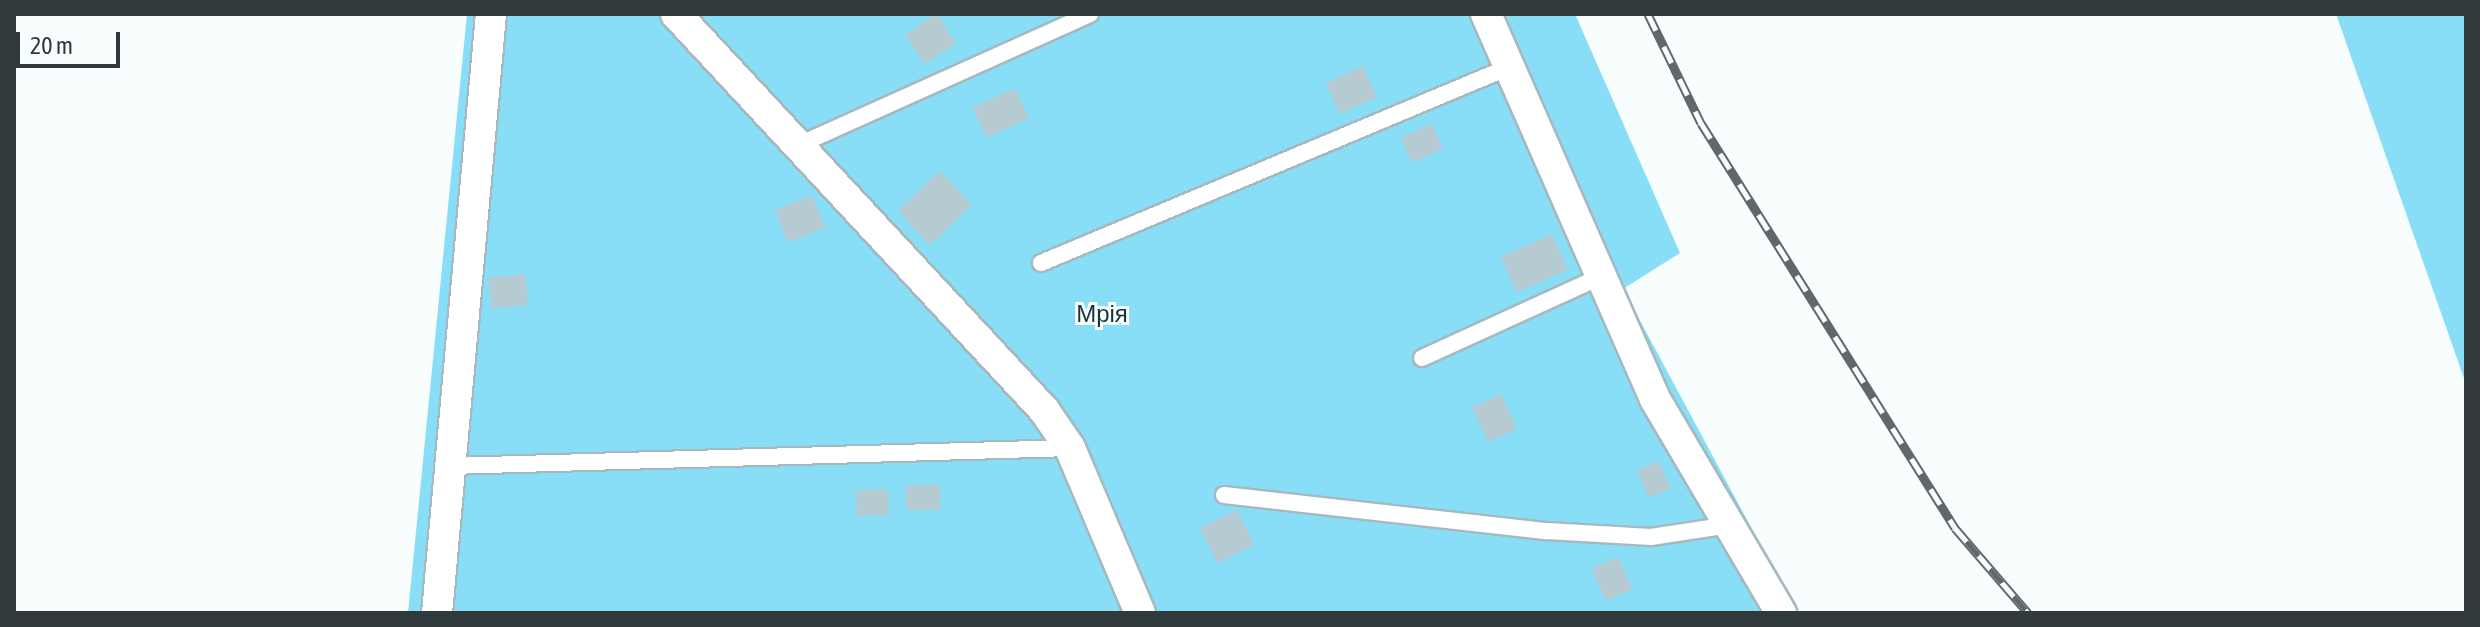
<!DOCTYPE html>
<meta charset="utf-8">
<style>
body{margin:0}
#map{position:relative;width:2480px;height:627px;overflow:hidden;background:#f8fdfe;font-family:"Asap Condensed",sans-serif}
div>[style]{position:absolute}
[style*='--x']{left:calc(var(--x)*1px);top:calc(var(--y)*1px);width:calc(var(--w)*1px);rotate:calc(var(--a)*1deg)}
.green>*{inset:0;background:#88ddf7}
.building>*{inset:0;background:#b6cad1;transform-origin:0 0}
.roads{filter:drop-shadow(2px 0 #a5b9c0) drop-shadow(-2px 0 #a5b9c0) drop-shadow(0 2px #a5b9c0) drop-shadow(0 -2px #a5b9c0)}
.lane>*{height:16px;margin:-8px;padding:0 8px;transform-origin:8px;border-radius:8px;background:#fff}
.street>*{height:30px;margin:-15px;padding:0 15px;transform-origin:15px;border-radius:15px;background:#fff}
.rail>*{height:9px;margin-top:-4.5px;transform-origin:0;background:repeating-linear-gradient(90deg,#f8fdfe 0 18px,#60686a 0 36px);box-sizing:border-box;border-block:2px solid #60686a}
span{translate:-50% -50%;white-space:nowrap;text-align:center;line-height:1.15;-webkit-text-stroke:6px #f8fdfe;paint-order:stroke}
.park-label{font-size:24px;color:#1e333a}
.frame{position:absolute;inset:0;border:16px solid #30393b;pointer-events:none}
.scale{position:absolute;left:16px;top:32px;width:104px;height:36px;box-sizing:border-box;border:4px solid #30393b;border-top:0;padding-left:10px;font-size:24px;line-height:28px;white-space:nowrap;color:#30393b;-webkit-text-stroke:6px #f8fdfe;paint-order:stroke}
</style>
<div id="map">
<div class="green">
<i style="clip-path:polygon(467px 14px,1575px 14px,1680px 253px,1623px 289px,1797px 613px,408px 613px)"></i>
<i style="clip-path:polygon(2336px 14px,2466px 14px,2466px 384px)"></i>
</div>
<div class="building">
<i style="left:937px;top:14px;width:35px;height:38px;rotate:57deg"></i>
<i style="left:1363px;top:66px;width:34px;height:41px;rotate:66deg"></i>
<i style="left:1015px;top:88px;width:33px;height:47px;rotate:65deg"></i>
<i style="left:1432px;top:124px;width:27px;height:34px;rotate:66deg"></i>
<i style="left:940px;top:171px;width:47px;height:58px;rotate:47deg"></i>
<i style="left:812px;top:195px;width:35px;height:40px;rotate:68deg"></i>
<i style="left:1552px;top:234px;width:39px;height:56px;rotate:66deg"></i>
<i style="left:525px;top:274px;width:31px;height:37px;rotate:84deg"></i>
<i style="left:1501px;top:394px;width:38px;height:32px;rotate:65deg"></i>
<i style="left:1659px;top:461px;width:30px;height:24px;rotate:67deg"></i>
<i style="left:940px;top:485px;width:25px;height:34px;rotate:90deg"></i>
<i style="left:888px;top:489px;width:26px;height:32px;rotate:88deg"></i>
<i style="left:1237px;top:510px;width:39px;height:41px;rotate:64deg"></i>
<i style="left:1618px;top:557px;width:35px;height:29px;rotate:66deg"></i>
</div>
<div class="roads">
<div class="lane">
<i style="--x:801;--y:144;--w:317;--a:-24.2"></i>
<i style="--x:1041;--y:263;--w:507;--a:-22.72"></i>
<i style="--x:1422;--y:358;--w:198;--a:-24.5"></i>
<i style="--x:450;--y:466;--w:620;--a:-1.66"></i>
<i style="--x:1224;--y:495;--w:325;--a:6.4"></i>
<i style="--x:1547;--y:531;--w:104;--a:3.3"></i>
<i style="--x:1651;--y:537;--w:79;--a:-8.7"></i>
</div>
<div class="street">
<i style="--x:676;--y:14;--w:541;--a:47.1"></i>
<i style="--x:1044;--y:410;--w:46;--a:55.6"></i>
<i style="--x:1070;--y:448;--w:179;--a:67"></i>
<i style="--x:1486;--y:14;--w:420;--a:66.3"></i>
<i style="--x:1655;--y:399;--w:248;--a:59.5"></i>
<i style="--x:437;--y:613;--w:601;--a:-84.85"></i>
</div>
</div>
<div class="rail">
<i style="--x:1648;--y:14;--w:121;--a:64.1"></i>
<i style="--x:1701;--y:123;--w:478;--a:57.9"></i>
<i style="--x:1955;--y:528;--w:112;--a:49.3"></i>
</div>
<div class="park-label">
<span style="left:1102px;top:314px">Мрія</span>
</div>
<div class="frame"></div>
<div class="scale">20 m</div>
</div>
